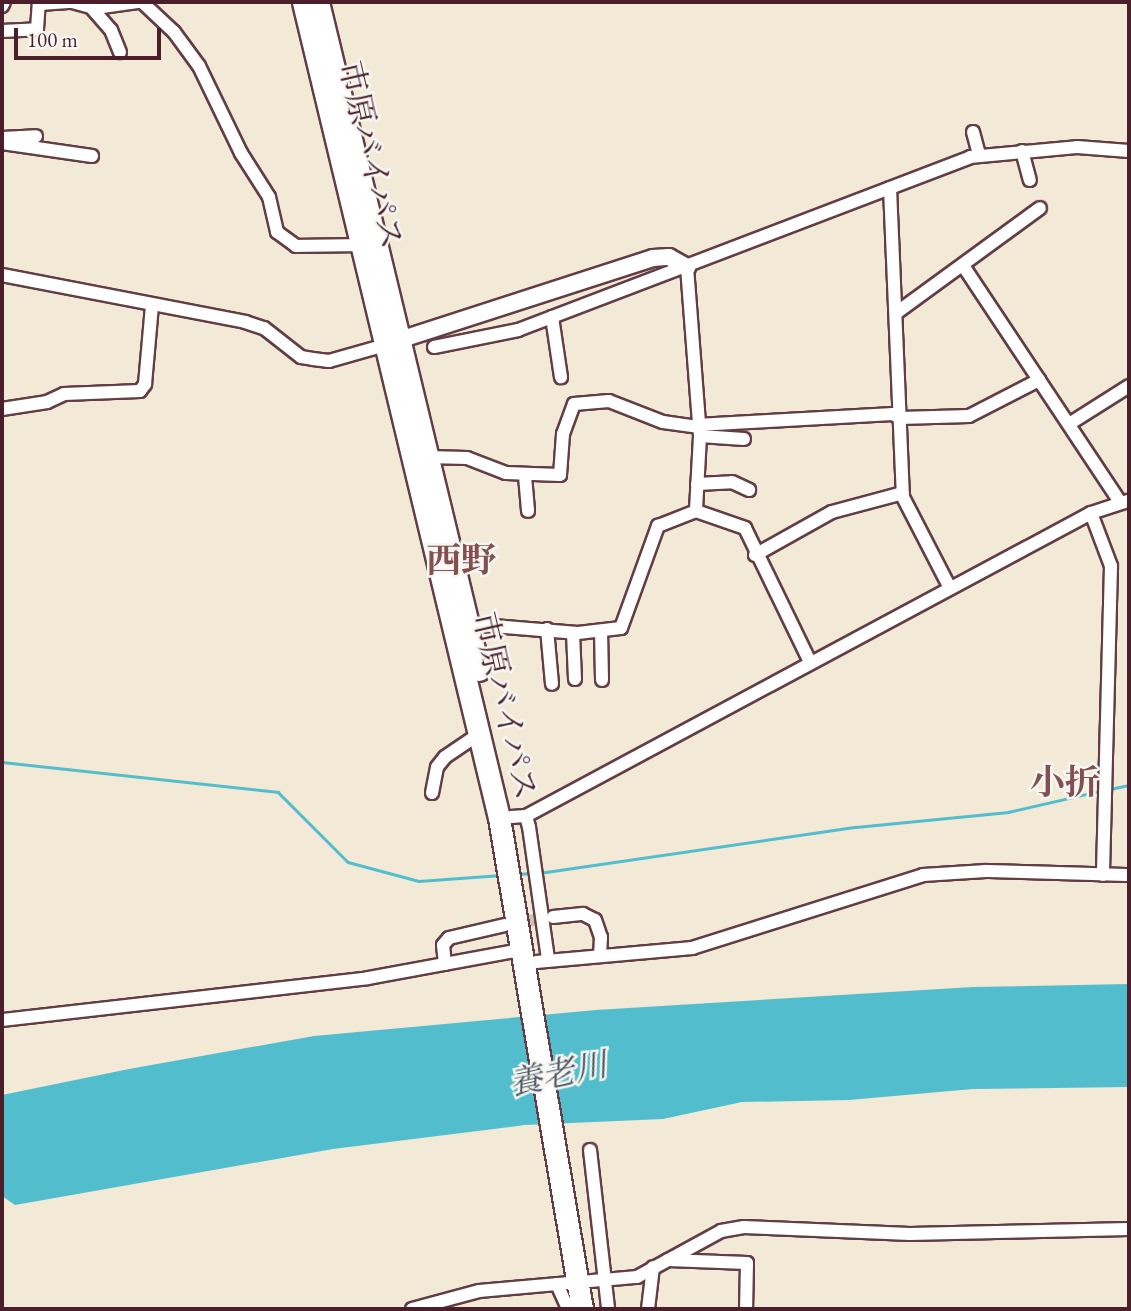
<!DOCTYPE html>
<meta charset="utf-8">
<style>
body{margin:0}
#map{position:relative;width:1131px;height:1311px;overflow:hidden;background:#f3e9d7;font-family:"EB Garamond","Noto Serif JP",serif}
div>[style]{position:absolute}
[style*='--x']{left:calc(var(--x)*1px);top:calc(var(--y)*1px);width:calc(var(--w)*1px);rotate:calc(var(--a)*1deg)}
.water>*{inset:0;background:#52becd}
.stream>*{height:2.5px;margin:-1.25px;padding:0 1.25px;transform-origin:1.25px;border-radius:1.25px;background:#52becd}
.street-tunnel>*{height:12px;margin-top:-6px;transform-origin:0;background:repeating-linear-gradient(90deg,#d1c1b5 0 12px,transparent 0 18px)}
.roads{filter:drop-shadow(2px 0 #633d45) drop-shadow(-2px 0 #633d45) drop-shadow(0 2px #633d45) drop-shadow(0 -2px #633d45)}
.street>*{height:12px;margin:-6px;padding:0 6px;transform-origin:6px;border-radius:6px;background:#fff}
.secondary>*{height:16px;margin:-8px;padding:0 8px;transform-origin:8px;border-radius:8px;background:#fff}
.highway>*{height:21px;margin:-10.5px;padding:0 10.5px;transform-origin:10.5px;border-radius:10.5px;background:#fff}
span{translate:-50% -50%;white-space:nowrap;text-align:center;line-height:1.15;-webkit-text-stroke:5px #f6f6f2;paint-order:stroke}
.street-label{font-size:32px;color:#4a1f2b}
.water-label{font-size:33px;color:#4d5764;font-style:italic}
.quarter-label{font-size:35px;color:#844f50;font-weight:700}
.frame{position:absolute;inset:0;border:4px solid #4a1f2b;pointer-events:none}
.scale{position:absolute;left:14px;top:28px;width:147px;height:32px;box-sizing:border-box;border:4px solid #4a1f2b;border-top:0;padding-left:9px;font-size:21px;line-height:24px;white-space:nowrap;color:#4a1f2b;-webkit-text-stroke:5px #f6f6f2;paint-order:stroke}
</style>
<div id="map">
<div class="water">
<i style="clip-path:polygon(1129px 984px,1129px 1087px,973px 1089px,849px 1100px,742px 1102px,663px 1119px,525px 1125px,333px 1149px,15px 1205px,2px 1196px,2px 1095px,129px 1069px,314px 1036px,596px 1010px,973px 987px)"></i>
</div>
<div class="stream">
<i style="--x:2;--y:762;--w:278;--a:6.2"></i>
<i style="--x:278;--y:792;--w:99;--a:45"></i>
<i style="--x:348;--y:862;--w:73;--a:15"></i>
<i style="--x:419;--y:881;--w:82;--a:-4.2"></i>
<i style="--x:1110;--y:789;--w:19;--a:-12"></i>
<i style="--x:539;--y:873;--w:320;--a:-8.3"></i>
<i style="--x:856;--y:827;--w:153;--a:-5.6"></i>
<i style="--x:1008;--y:812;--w:94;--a:-12.9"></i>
<i style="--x:518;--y:874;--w:14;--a:-4"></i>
</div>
<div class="street-tunnel">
<i style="--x:512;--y:924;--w:41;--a:-9.9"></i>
</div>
<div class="roads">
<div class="street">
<i style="--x:142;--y:2;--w:44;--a:43.2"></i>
<i style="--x:174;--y:32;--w:42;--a:53.7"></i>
<i style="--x:199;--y:66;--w:97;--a:64.2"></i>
<i style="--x:241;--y:153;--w:52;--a:57.5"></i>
<i style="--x:269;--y:197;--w:36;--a:77"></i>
<i style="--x:277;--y:232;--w:24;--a:36"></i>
<i style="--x:296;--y:246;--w:64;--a:-0.9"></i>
<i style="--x:40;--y:4;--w:32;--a:-4"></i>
<i style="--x:72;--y:2;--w:24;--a:15"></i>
<i style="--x:95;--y:8;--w:43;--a:-7.9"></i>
<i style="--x:2;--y:6;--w:4;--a:-63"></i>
<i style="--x:90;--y:6;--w:32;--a:49"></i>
<i style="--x:111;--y:30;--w:24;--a:68"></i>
<i style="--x:2;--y:31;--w:35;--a:-3"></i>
<i style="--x:37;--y:29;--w:27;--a:-86"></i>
<i style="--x:973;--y:132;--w:24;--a:75"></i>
<i style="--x:2;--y:138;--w:34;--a:-3"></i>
<i style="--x:2;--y:143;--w:91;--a:8.2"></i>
<i style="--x:1022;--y:151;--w:30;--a:75"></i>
<i style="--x:890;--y:188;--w:309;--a:87.6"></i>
<i style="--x:903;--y:497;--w:102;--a:62.7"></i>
<i style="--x:687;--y:267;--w:169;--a:85.6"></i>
<i style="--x:700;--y:436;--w:75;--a:93.1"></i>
<i style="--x:964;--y:267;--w:136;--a:56.4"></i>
<i style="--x:2;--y:275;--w:248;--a:10.9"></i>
<i style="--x:245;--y:322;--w:20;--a:18"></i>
<i style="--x:264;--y:328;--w:47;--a:38.1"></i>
<i style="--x:301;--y:357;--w:12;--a:9"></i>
<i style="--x:313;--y:359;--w:16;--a:7"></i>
<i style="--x:329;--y:361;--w:55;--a:-15.8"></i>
<i style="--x:896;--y:313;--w:178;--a:-36.1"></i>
<i style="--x:552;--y:317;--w:61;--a:81.5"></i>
<i style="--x:434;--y:347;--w:86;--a:-11.4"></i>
<i style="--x:518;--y:330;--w:484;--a:-20.9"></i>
<i style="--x:970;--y:157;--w:107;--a:-5.3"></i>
<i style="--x:1077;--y:147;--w:52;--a:4.4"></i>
<i style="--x:2;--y:409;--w:46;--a:-8.8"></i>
<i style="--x:47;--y:402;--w:19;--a:-25"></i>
<i style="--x:64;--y:394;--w:76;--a:-2.3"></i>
<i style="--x:140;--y:391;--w:9;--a:-54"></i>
<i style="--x:145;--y:384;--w:79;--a:-84.9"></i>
<i style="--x:1069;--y:424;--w:71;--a:-32.3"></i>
<i style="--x:697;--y:425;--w:196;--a:-3.2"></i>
<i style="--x:893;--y:414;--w:8;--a:30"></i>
<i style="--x:900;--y:418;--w:69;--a:-1.7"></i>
<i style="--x:969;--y:416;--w:79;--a:-27.2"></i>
<i style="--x:1039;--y:380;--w:146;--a:56.4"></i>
<i style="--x:700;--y:436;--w:44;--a:3.9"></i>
<i style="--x:427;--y:457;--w:40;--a:1.4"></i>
<i style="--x:467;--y:458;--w:42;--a:21"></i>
<i style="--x:506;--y:473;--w:54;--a:2.1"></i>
<i style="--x:560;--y:475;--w:41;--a:-85.8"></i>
<i style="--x:563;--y:434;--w:32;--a:-70"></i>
<i style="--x:574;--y:404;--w:35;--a:-5"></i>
<i style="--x:609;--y:401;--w:58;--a:21.3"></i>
<i style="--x:663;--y:422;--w:35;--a:8"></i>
<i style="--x:525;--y:476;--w:35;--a:85"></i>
<i style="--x:697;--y:484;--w:35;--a:-3"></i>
<i style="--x:732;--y:482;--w:19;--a:25"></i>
<i style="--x:1091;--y:513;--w:57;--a:69.3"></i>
<i style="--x:1111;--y:566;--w:309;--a:91.5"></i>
<i style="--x:755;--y:555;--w:88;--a:-29.2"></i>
<i style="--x:832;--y:512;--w:73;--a:-15"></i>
<i style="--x:469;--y:624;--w:109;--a:4.7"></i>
<i style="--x:578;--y:633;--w:43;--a:-6.6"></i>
<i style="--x:621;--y:628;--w:109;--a:-70.1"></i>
<i style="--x:658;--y:526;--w:41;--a:-21.5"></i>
<i style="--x:696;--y:511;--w:52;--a:19.1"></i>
<i style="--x:745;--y:528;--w:149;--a:64.1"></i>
<i style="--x:547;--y:629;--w:55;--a:84.8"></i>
<i style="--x:601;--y:631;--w:49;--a:88.8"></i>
<i style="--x:573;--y:633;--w:46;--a:87.5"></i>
<i style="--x:432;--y:793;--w:26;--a:-79"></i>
<i style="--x:437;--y:767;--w:13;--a:-51"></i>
<i style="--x:445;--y:757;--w:41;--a:-34.1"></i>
<i style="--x:526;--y:816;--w:641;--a:-28.2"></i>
<i style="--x:1091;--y:513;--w:40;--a:-18"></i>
<i style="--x:511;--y:817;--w:15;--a:-4"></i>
<i style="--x:526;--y:816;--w:11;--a:75"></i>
<i style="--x:529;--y:827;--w:133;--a:81.8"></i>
<i style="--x:553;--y:917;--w:30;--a:-6"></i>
<i style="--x:583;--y:914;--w:13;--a:27"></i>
<i style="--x:595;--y:920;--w:18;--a:71"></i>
<i style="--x:601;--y:937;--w:19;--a:93"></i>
<i style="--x:536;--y:962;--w:157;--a:-5.1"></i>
<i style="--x:692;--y:948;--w:242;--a:-17.5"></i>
<i style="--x:923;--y:875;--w:63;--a:-3.6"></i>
<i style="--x:986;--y:871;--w:143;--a:1.6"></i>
<i style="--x:445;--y:964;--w:19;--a:-96"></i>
<i style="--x:443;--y:945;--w:9;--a:-49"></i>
<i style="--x:449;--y:938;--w:57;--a:-13.1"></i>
<i style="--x:2;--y:1020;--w:368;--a:-6.5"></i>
<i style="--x:368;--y:978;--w:155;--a:-10.4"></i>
<i style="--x:590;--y:1150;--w:160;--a:83.5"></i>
<i style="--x:668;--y:1260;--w:79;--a:2.2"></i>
<i style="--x:747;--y:1263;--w:46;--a:91.2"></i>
<i style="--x:557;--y:1284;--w:27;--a:66"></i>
<i style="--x:412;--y:1309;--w:69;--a:-15"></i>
<i style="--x:479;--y:1291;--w:159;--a:-5.1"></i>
<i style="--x:637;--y:1277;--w:96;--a:-28.7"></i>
<i style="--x:721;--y:1231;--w:23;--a:-10"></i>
<i style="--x:744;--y:1227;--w:166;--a:2.4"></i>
<i style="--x:910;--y:1234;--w:219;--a:-1.3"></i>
<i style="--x:648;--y:1309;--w:42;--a:-83.2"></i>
</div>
<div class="secondary">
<i style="--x:390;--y:343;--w:276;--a:-17.9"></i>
<i style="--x:653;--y:258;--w:16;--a:-4"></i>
<i style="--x:669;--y:257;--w:21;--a:29"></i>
</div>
<div class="highway">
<i style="--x:303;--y:2;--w:839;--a:76.49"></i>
<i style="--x:499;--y:818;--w:498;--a:80.4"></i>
<i style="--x:318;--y:2;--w:687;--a:76.45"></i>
</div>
</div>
<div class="street-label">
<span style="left:371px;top:155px;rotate:77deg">市原バイパス</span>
<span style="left:505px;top:706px;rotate:77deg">市原バイパス</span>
</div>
<div class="water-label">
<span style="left:558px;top:1074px;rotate:-12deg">養老川</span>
</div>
<div class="quarter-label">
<span style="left:461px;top:560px">西野</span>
<span style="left:1065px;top:782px">小折</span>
</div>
<div class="frame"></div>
<div class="scale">100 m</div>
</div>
